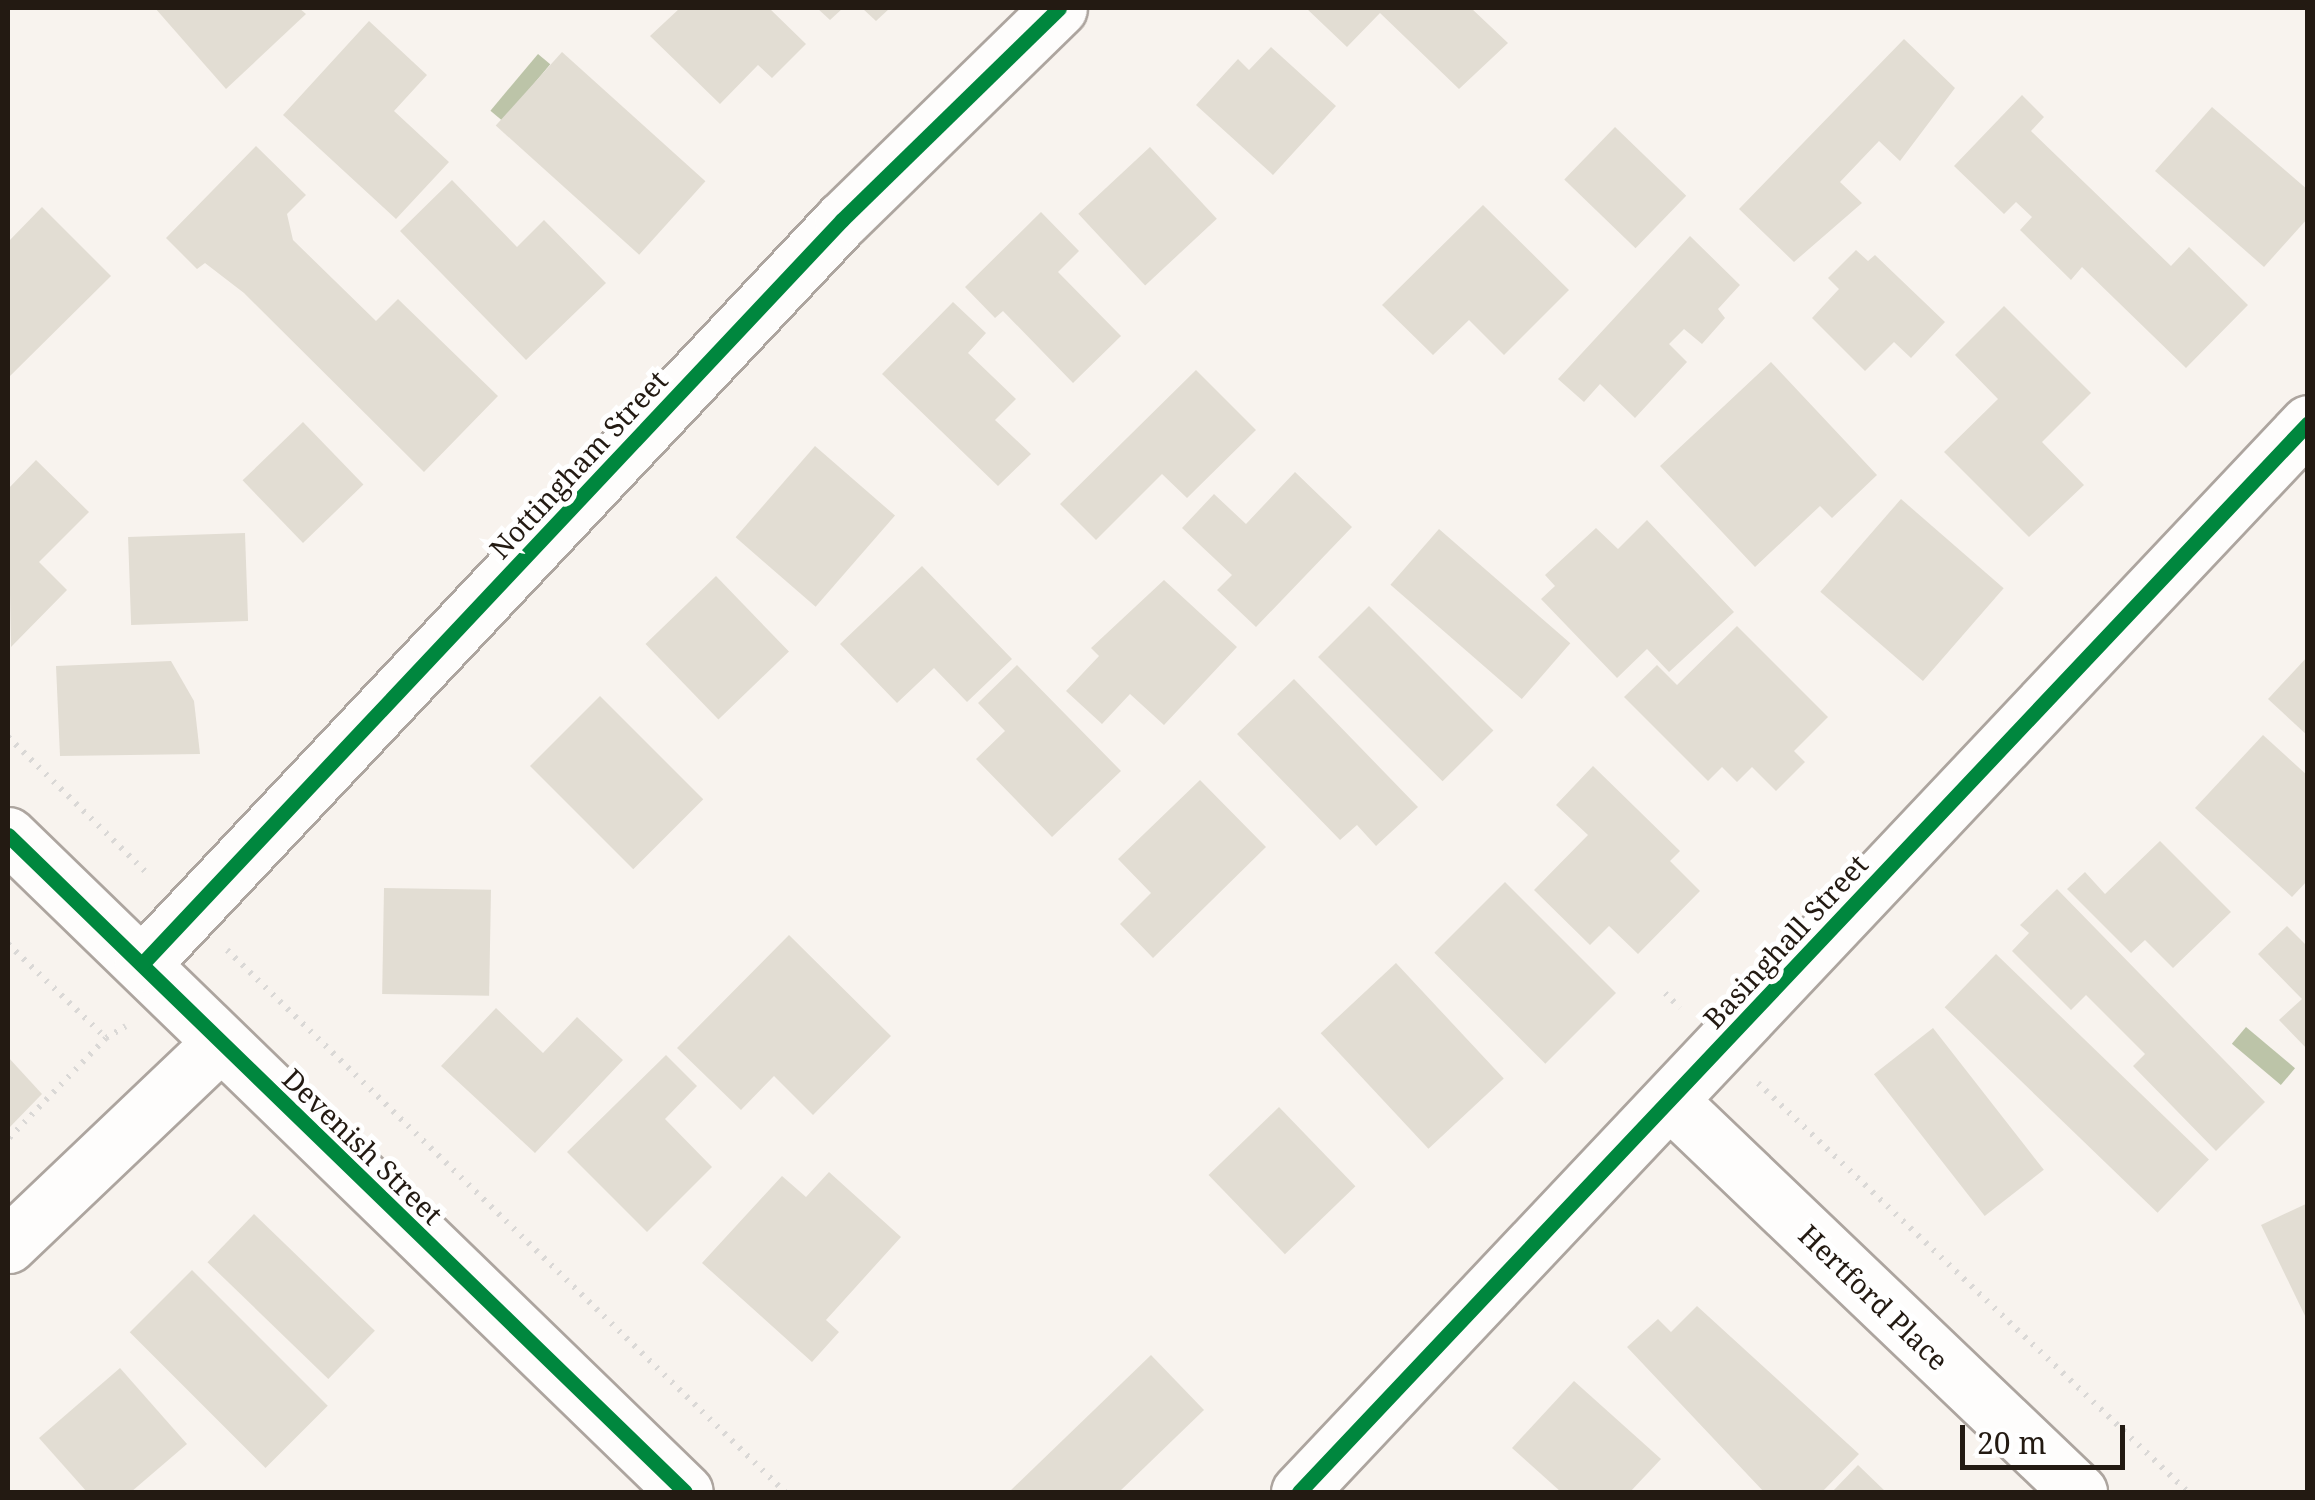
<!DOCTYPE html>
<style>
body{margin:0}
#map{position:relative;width:2315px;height:1500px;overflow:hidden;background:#f8f3ee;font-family:"Noto Serif",serif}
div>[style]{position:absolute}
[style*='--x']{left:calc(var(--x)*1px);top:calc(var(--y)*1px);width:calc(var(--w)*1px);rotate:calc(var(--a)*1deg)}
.water>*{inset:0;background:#bcc4a8;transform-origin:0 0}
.building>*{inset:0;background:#e2ddd3;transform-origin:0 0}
.path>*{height:6px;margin-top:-3px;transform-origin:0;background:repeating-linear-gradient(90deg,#dad8d6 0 2.5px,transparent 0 10.5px)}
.roads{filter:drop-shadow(2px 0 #ada59f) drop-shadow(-2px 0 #ada59f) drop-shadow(0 2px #ada59f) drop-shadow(0 -2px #ada59f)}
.minor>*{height:55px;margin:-27.5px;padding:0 27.5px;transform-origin:27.5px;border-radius:27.5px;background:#fefdfc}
.cycleway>*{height:15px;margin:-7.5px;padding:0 7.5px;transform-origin:7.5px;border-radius:7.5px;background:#00873e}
span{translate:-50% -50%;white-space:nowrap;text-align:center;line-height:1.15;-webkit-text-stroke:10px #fff;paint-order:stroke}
.street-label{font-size:28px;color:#231a12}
.frame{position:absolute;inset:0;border:10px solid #231a12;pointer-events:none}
.scale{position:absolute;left:1960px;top:1425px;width:165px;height:45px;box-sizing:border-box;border:5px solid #231a12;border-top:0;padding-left:12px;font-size:30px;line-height:35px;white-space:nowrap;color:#231a12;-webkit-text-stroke:8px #fff;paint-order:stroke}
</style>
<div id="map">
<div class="water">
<i style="left:538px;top:54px;width:16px;height:74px;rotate:40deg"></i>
<i style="left:2246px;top:1027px;width:64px;height:22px;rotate:40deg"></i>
</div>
<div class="building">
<i style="clip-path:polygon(155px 8px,299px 8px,306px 14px,226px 89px)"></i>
<i style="clip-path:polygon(680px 8px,769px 8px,806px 44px,772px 78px,758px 65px,720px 104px,650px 36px)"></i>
<i style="clip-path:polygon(817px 8px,843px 8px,830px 20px)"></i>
<i style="clip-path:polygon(862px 8px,890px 8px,876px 21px)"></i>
<i style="clip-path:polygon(1306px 8px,1471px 8px,1508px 43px,1459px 89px,1380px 13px,1347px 47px)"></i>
<i style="clip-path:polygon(369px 21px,427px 75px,394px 111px,449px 162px,396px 219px,283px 115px)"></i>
<i style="clip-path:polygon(1904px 39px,1955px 88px,1900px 161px,1879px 141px,1840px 182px,1862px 203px,1794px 262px,1739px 209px)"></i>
<i style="clip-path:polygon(1271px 47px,1336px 106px,1273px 175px,1196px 105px,1238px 59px,1249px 70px)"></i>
<i style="left:562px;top:52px;width:193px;height:99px;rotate:42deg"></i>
<i style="clip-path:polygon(2022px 95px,2044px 117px,2031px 131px,2171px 266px,2189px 247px,2248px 305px,2186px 368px,2082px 267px,2071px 280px,2020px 230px,2032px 217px,2016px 202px,2004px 214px,1954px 166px)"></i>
<i style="clip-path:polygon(2212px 107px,2308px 190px,2308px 218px,2264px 267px,2155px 171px)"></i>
<i style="left:1615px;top:127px;width:99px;height:73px;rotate:44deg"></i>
<i style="clip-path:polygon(256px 146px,306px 195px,287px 214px,293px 240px,376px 321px,398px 299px,498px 396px,424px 472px,244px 293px,205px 263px,197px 269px,166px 238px)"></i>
<i style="left:1150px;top:147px;width:98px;height:98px;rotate:47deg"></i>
<i style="clip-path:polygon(452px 180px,517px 247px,544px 220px,606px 283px,526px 360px,400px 231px)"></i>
<i style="clip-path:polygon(1483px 205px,1569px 290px,1504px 355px,1469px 320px,1433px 355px,1382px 305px)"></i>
<i style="clip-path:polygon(42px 207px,111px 276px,8px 378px,8px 242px)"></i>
<i style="clip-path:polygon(1041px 212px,1079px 251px,1058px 272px,1121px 336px,1073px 383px,1003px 311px,995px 318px,965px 287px)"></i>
<i style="clip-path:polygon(1690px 236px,1740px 285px,1718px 309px,1725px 318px,1702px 344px,1684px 329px,1669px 344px,1687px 362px,1635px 418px,1600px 384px,1584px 402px,1558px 379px)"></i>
<i style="clip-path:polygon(1856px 250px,1868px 261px,1875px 255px,1945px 322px,1911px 358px,1894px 342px,1865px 371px,1812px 318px,1839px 289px,1828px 278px)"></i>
<i style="clip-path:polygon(953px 302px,986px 333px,968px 353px,1016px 399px,995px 420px,1031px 454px,998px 486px,882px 374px)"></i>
<i style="clip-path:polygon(2004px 306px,2091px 393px,2042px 442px,2084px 485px,2029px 537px,1944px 452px,1998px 399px,1955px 355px)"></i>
<i style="clip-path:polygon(1771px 362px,1877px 475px,1832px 518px,1820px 506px,1755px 567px,1660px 466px)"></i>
<i style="clip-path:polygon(1196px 370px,1256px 430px,1187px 498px,1162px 474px,1096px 540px,1060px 504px)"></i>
<i style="left:303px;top:422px;width:87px;height:84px;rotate:46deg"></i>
<i style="left:815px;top:446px;width:106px;height:121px;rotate:41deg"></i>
<i style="clip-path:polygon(36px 460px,89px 512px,39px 562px,67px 590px,11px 647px,8px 489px)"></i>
<i style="clip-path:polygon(1295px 472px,1352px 527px,1256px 627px,1217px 590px,1232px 575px,1182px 528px,1214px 494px,1246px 524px)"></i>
<i style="left:1901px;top:499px;width:136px;height:123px;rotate:41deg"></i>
<i style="clip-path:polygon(1647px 520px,1734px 612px,1669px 672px,1647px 649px,1617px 678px,1541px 599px,1555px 586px,1545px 575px,1596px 528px,1618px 549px)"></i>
<i style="left:1439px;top:529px;width:174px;height:74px;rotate:41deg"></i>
<i style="left:245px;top:533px;width:88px;height:117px;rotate:88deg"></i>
<i style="clip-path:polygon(922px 566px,1012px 659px,967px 702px,934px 668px,897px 703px,840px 644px)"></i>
<i style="left:716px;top:576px;width:105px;height:98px;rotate:46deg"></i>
<i style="clip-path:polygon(1164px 580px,1237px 647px,1164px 725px,1130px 694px,1102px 724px,1066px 691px,1099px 656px,1091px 648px)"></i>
<i style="left:1369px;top:606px;width:176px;height:72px;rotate:45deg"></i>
<i style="clip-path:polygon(1737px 626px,1828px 717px,1794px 751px,1805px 762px,1776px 791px,1752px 767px,1737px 782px,1722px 767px,1708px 781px,1624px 697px,1657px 665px,1677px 685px)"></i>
<i style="clip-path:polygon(2308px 656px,2308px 736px,2268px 699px)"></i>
<i style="clip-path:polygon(171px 661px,194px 701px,200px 754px,60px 756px,56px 666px)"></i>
<i style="clip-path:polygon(1017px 665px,1121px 771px,1052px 837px,976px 759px,1005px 731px,978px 703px)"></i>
<i style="clip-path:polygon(1294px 679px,1418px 807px,1376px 846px,1357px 825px,1340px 840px,1237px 734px)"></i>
<i style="left:600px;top:696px;width:146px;height:99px;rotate:45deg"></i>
<i style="clip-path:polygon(2263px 735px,2308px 776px,2308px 880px,2292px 897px,2195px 808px)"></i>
<i style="clip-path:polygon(1593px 766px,1680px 851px,1670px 861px,1700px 891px,1638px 954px,1609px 926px,1590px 945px,1534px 890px,1588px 835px,1556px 805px)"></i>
<i style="clip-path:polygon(1200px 780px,1266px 847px,1153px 958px,1120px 924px,1151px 893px,1118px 859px)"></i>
<i style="clip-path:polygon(2160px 841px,2231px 912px,2173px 968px,2145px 940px,2131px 953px,2067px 889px,2085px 872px,2105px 894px)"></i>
<i style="left:1505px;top:882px;width:157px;height:100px;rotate:45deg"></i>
<i style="left:384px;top:888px;width:107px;height:106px;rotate:1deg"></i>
<i style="clip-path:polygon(2057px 889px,2265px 1102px,2216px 1151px,2133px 1066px,2145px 1054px,2086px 995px,2071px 1010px,2012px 951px,2029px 933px,2020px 925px)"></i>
<i style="clip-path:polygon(2287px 926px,2308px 947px,2308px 1050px,2279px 1020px,2302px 999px,2258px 954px)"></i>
<i style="clip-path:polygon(789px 935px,891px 1036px,813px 1115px,774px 1076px,741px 1110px,677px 1048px)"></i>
<i style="left:1996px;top:954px;width:296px;height:74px;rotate:44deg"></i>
<i style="left:1396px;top:963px;width:158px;height:103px;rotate:47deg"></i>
<i style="clip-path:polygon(496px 1008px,543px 1053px,577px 1017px,623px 1060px,535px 1153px,441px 1066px)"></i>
<i style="left:1933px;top:1028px;width:180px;height:75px;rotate:52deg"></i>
<i style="clip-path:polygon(666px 1055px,697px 1086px,665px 1119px,712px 1167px,647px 1232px,567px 1152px)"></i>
<i style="clip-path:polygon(8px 1057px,42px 1094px,8px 1129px)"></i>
<i style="left:1279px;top:1107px;width:110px;height:98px;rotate:46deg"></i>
<i style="clip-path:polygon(829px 1172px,901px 1237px,826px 1320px,839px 1332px,812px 1362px,702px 1263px,782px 1176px,806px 1197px)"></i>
<i style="clip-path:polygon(2308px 1203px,2308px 1322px,2261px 1225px)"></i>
<i style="left:254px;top:1214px;width:168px;height:67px;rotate:44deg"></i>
<i style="left:192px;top:1270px;width:192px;height:88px;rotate:45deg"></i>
<i style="clip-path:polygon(1697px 1306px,1859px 1454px,1822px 1492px,1764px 1492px,1627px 1347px,1658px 1319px,1671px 1332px)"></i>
<i style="clip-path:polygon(1151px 1355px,1204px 1410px,1119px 1492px,1009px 1492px)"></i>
<i style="clip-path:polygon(120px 1368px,187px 1444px,131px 1492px,87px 1492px,39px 1438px)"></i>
<i style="clip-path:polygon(1574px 1381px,1661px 1459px,1630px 1492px,1561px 1492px,1512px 1448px)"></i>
<i style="clip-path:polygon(1858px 1465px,1886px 1492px,1832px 1492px)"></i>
</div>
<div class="path">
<i style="--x:8;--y:737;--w:197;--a:44.4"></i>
<i style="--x:8;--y:944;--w:136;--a:43.8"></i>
<i style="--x:106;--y:1038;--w:141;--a:134.1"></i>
<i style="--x:227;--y:950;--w:778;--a:44.17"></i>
<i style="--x:1665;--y:993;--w:21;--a:45"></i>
<i style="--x:106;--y:1038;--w:23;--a:-31"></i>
<i style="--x:1758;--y:1083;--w:593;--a:43.57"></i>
</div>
<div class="roads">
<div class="minor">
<i style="--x:8;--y:835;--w:943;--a:44.14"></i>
<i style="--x:142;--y:964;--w:1022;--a:-46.75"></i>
<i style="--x:842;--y:220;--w:303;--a:-44.3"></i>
<i style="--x:1670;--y:1101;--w:566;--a:43.71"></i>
<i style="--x:8;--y:1245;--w:293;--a:-43.6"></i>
<i style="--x:1299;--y:1492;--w:1470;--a:-46.65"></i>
</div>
</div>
<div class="cycleway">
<i style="--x:8;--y:835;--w:943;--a:44.14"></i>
<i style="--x:142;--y:964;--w:1022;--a:-46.75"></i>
<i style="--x:842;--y:220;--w:303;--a:-44.3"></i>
<i style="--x:1299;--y:1492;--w:1470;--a:-46.65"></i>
</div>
<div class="street-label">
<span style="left:578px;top:464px;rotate:-47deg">Nottingham Street</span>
<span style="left:1785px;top:941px;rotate:-47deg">Basinghall Street</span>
<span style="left:363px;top:1146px;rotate:44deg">Devenish Street</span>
<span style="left:1874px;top:1297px;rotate:44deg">Hertford Place</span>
</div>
<div class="frame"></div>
<div class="scale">20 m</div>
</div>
